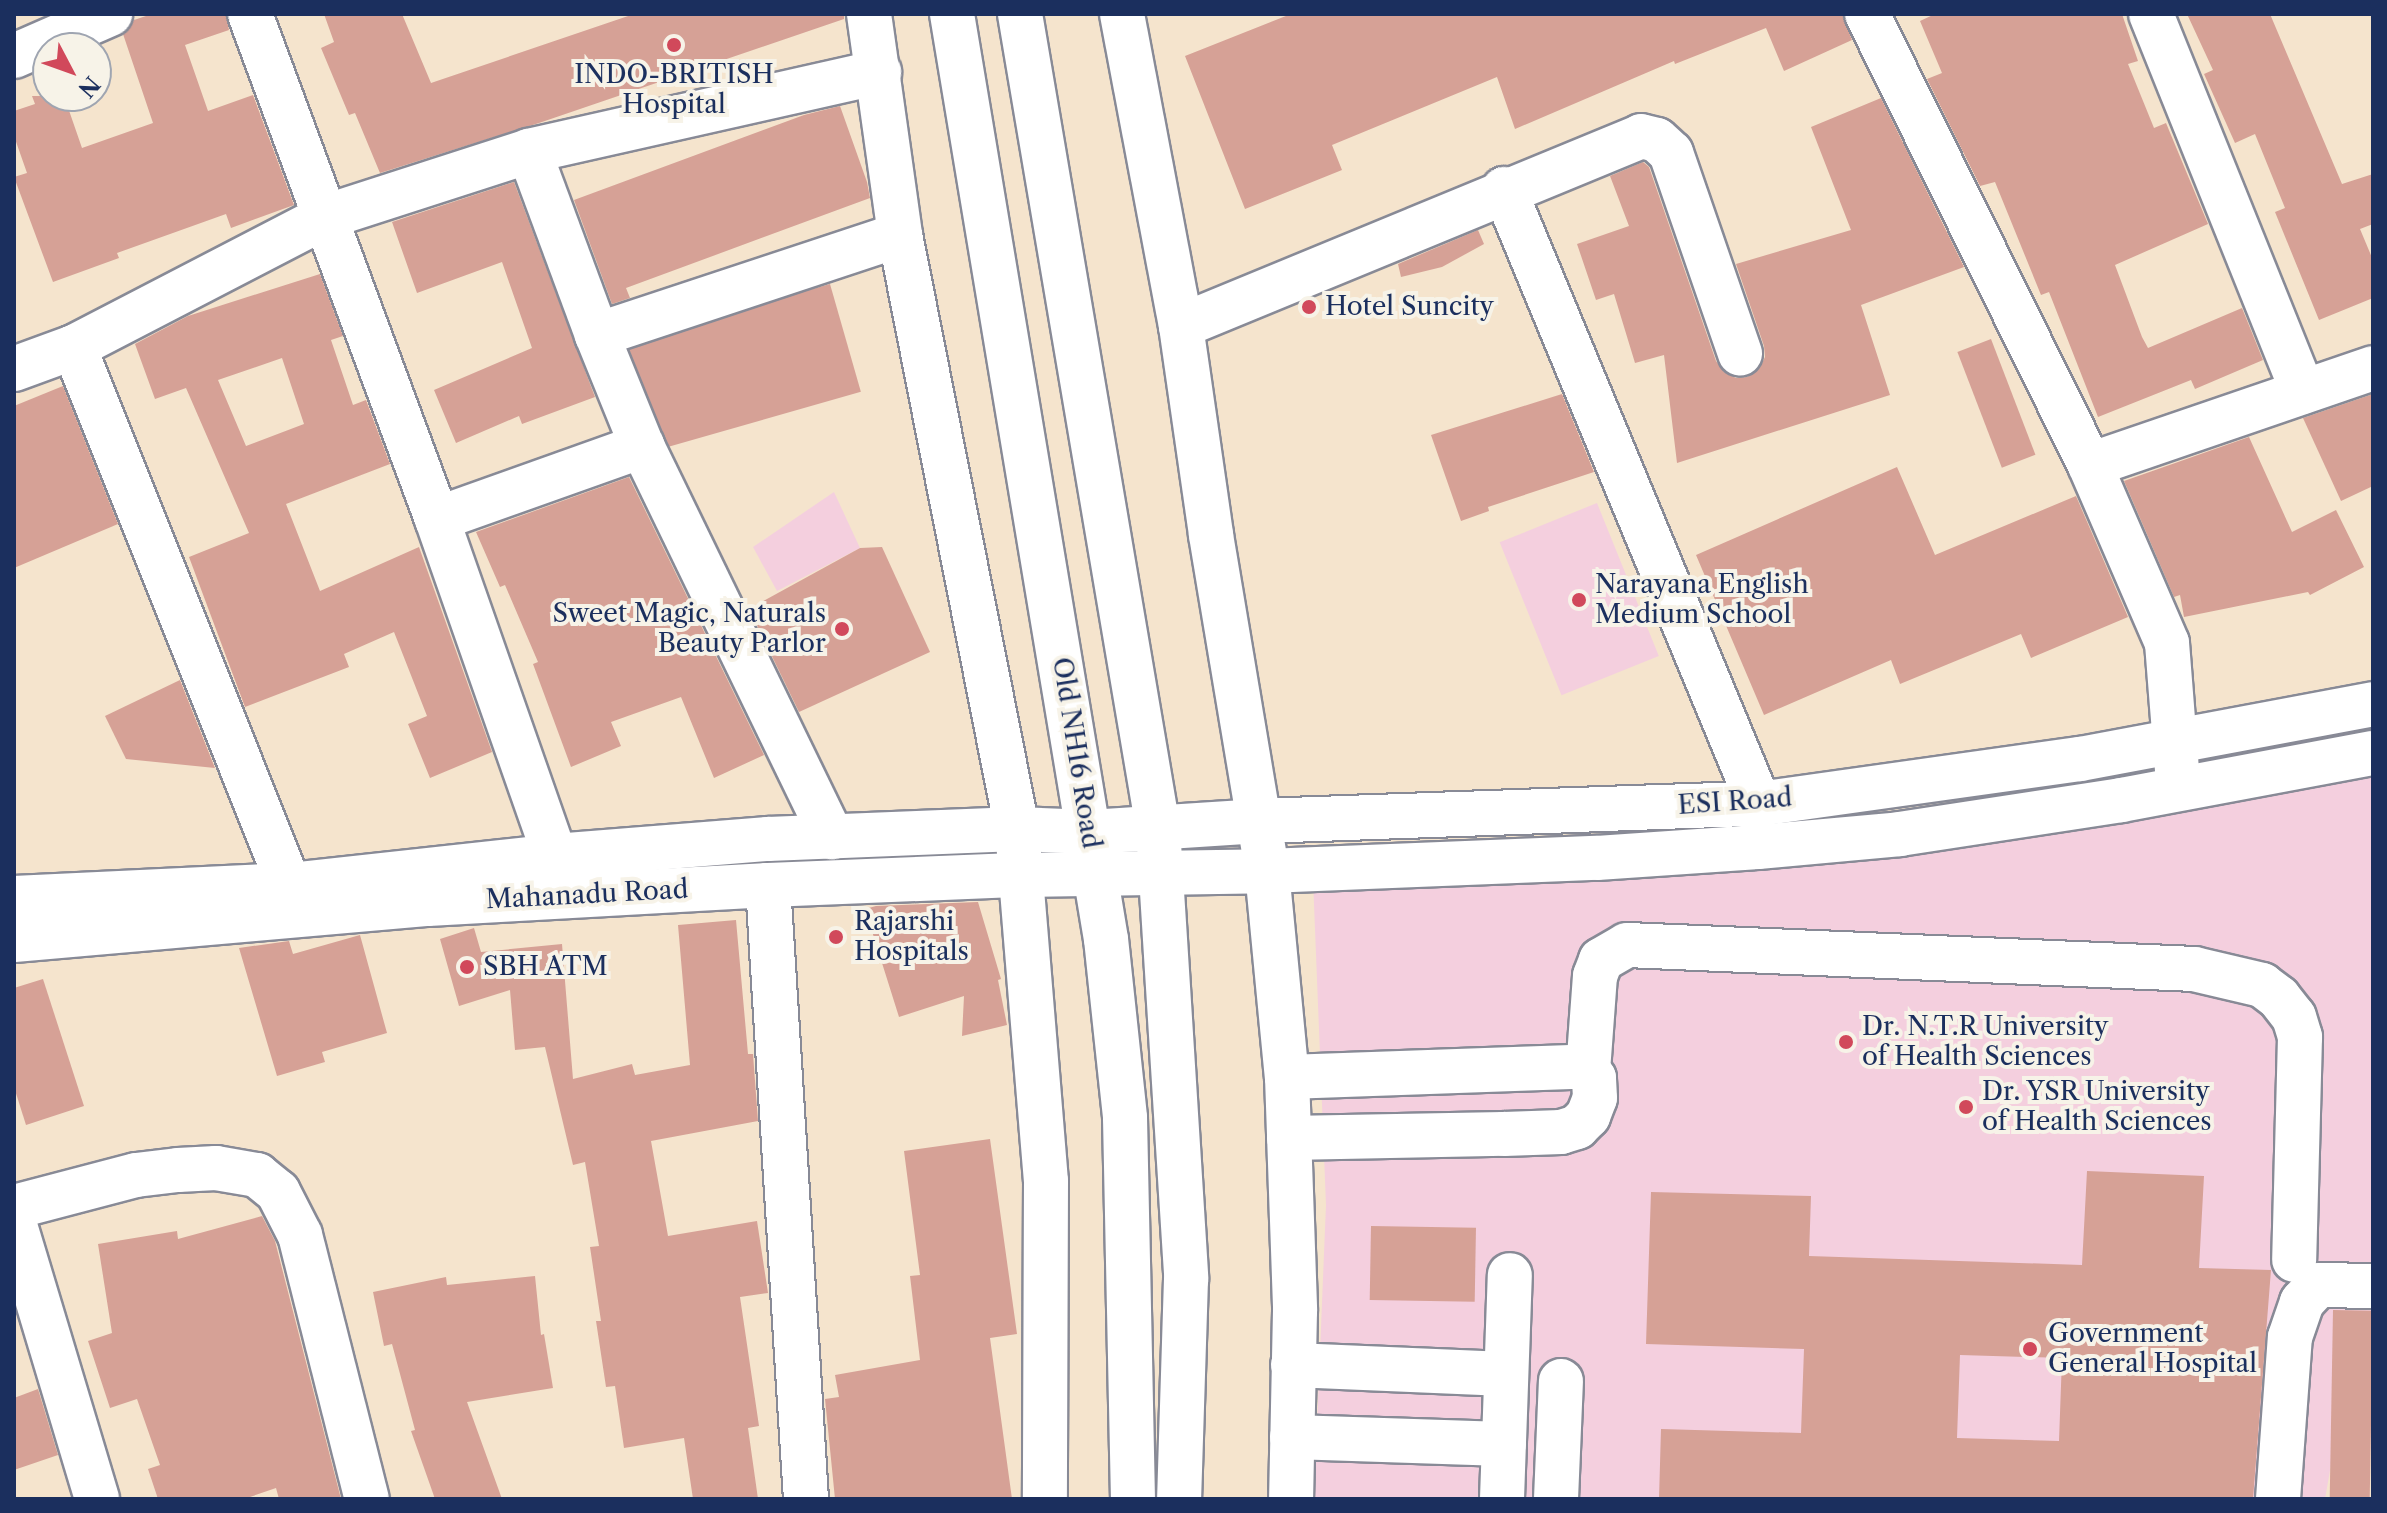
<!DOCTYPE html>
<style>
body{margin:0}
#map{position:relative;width:2387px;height:1513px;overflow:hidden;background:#f5e4cd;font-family:"Libre Caslon Text",serif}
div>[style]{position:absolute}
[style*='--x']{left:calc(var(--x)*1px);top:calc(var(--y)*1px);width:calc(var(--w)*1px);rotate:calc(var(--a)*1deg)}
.built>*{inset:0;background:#f4cfde;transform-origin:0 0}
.building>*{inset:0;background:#d6a196;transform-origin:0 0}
.roads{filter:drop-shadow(2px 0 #888a96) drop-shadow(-2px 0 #888a96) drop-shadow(0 2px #888a96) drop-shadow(0 -2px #888a96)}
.minor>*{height:44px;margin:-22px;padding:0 22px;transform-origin:22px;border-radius:22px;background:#fff}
.major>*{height:44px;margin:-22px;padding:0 22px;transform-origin:22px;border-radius:22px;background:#fff}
.dots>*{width:22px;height:22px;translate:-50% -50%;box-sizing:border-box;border:4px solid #f7f3e8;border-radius:50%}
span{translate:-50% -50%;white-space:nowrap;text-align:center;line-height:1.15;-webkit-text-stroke:8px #f7f3e8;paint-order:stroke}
.poi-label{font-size:26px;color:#1b2f5e}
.left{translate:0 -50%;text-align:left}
.right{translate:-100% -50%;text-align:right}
.street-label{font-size:26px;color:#1b2f5e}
.frame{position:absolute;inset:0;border:16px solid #1b2f5e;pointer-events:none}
.north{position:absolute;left:32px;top:32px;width:80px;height:80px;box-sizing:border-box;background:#f7f3e8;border:2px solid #9fa5b1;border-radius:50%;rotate:131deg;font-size:22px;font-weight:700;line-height:32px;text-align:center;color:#1b2f5e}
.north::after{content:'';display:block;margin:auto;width:28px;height:36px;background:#d1495b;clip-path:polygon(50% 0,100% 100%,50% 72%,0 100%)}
</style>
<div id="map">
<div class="built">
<i style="clip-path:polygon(834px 492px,860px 548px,777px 591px,753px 547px)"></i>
<i style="left:1597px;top:503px;width:165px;height:105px;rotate:68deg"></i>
<i style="clip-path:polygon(2373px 730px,2373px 1384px,2338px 1425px,2325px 1499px,1314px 1499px,1326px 1205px,1313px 879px,1888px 814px)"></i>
</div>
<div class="building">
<i style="clip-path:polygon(152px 14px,226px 14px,229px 30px,185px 45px,208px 111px,253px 95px,294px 205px,231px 228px,226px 214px,117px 253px,119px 258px,53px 282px,14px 177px,27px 173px,14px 136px,14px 111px,35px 104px,32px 96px,64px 96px,82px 148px,153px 123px,123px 34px,134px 20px)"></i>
<i style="clip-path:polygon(324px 14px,402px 14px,431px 83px,634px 14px,844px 14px,844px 19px,539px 123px,380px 173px,355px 113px,349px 115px,321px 48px,334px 42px)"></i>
<i style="clip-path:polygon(1291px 14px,1842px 14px,1852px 40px,1784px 71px,1766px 28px,1675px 64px,1674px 61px,1515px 129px,1497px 77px,1332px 145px,1342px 170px,1245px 209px,1185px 56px)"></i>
<i style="clip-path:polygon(1935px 14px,2122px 14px,2138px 61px,2128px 64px,2154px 128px,2166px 123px,2208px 224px,2115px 265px,2142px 337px,2148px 348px,2242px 308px,2263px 360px,2195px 389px,2191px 380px,2098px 417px,2049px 292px,2041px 295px,1995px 182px,1980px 186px,1927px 79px,1942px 73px,1920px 21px)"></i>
<i style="clip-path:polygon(2187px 14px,2270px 14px,2342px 184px,2373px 174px,2373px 224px,2360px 229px,2373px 260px,2373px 298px,2319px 320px,2275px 212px,2285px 208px,2255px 134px,2235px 143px,2204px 74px,2213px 70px)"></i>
<i style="clip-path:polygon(1881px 98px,1964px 267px,1861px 305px,1890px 395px,1677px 463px,1664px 355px,1635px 363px,1614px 294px,1596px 300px,1577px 244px,1629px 226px,1610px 176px,1643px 162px,1649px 167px,1716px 361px,1724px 372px,1736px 378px,1747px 377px,1759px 369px,1765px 357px,1764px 346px,1736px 264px,1851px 230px,1811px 127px)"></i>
<i style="clip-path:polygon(840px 106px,867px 182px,870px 198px,626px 288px,630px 298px,612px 304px,574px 200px,804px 115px)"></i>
<i style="clip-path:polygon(514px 182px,595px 397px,522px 424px,519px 416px,456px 443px,434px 390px,532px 348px,502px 262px,417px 293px,392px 222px)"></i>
<i style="clip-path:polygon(1478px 230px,1484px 244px,1442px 267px,1401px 277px,1398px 264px)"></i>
<i style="clip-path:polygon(evenodd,320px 274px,343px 336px,331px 340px,353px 405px,366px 400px,390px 464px,286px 504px,320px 591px,419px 547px,492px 752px,430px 778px,408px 724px,427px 716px,394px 632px,344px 654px,349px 667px,245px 707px,189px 557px,249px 533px,186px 388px,155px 399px,135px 344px,188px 316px,320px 274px,282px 358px,304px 424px,246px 446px,218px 380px,282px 358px)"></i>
<i style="left:830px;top:284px;width:112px;height:211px;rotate:74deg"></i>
<i style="left:1991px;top:339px;width:124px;height:36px;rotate:69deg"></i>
<i style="clip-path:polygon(63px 386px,118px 524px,14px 568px,14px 406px)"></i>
<i style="clip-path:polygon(1562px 394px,1594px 472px,1488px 507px,1489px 511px,1461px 521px,1431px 435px)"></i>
<i style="clip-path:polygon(2373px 394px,2373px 486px,2341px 501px,2303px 418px)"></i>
<i style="clip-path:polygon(2249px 437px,2292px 532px,2336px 510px,2364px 567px,2310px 595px,2308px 592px,2184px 617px,2180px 595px,2174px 597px,2124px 481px)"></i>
<i style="clip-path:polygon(1897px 467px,1935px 555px,2076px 496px,2128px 617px,2031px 658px,2021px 634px,1900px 684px,1891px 660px,1764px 715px,1696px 555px)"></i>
<i style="clip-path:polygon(629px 477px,764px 755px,714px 778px,681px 697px,611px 722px,621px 746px,571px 767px,533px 664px,538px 662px,505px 585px,500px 587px,476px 532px)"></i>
<i style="clip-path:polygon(882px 547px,930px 652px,799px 712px,749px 609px,860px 548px)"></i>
<i style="clip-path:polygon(180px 680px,215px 768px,126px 759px,105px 716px)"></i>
<i style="clip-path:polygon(978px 902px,1001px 979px,998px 980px,1007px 1025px,962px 1036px,964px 996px,899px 1017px,865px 909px,876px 906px)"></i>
<i style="clip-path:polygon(736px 920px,748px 1054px,753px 1054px,758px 1121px,651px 1141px,668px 1236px,757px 1221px,768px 1293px,740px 1297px,759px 1426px,748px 1428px,758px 1499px,693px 1499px,684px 1438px,624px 1448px,615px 1386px,606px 1387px,596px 1321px,601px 1321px,590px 1247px,599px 1246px,585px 1162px,573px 1165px,545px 1047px,515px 1050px,510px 990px,459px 1006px,440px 939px,474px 928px,481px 952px,562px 944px,573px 1079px,632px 1064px,635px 1075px,690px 1065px,678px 925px)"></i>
<i style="clip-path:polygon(360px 935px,387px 1033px,322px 1052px,325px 1062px,277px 1076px,239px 948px,289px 941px,293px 954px)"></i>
<i style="clip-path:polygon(43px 979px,84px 1106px,26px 1125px,14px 1087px,14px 988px)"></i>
<i style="clip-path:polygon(990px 1139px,1017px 1334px,990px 1338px,1012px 1499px,835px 1499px,825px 1399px,839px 1397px,835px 1375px,920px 1360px,910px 1276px,920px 1275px,904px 1151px)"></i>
<i style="clip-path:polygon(evenodd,2087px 1171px,2204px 1176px,2199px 1268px,2271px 1270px,2253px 1499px,1659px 1499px,1661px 1429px,1801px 1433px,1804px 1349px,1646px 1344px,1651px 1192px,1811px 1196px,1809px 1256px,2082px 1265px,2087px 1171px,1960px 1355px,2062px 1358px,2059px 1441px,1957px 1438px,1960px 1355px)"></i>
<i style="clip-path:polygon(262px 1216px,275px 1241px,341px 1499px,279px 1499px,276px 1488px,244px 1499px,158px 1499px,148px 1469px,160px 1465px,137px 1399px,110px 1408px,88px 1341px,112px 1333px,98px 1244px,177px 1231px,178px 1239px)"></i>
<i style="left:1371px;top:1226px;width:105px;height:74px;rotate:1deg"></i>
<i style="clip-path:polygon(535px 1276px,541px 1335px,544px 1334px,553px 1388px,467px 1402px,502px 1499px,435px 1499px,411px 1431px,415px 1430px,392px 1344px,384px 1346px,373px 1292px,446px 1277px,447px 1285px)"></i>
<i style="left:2333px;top:1310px;width:40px;height:189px;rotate:1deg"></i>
<i style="clip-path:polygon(38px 1389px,58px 1455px,14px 1470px,14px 1398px)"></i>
</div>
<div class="roads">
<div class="minor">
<i style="--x:250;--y:14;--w:539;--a:69.68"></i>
<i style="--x:437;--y:519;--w:357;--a:70.7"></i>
<i style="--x:869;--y:14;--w:223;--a:82"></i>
<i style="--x:900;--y:235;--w:605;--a:78.86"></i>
<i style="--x:1017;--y:829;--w:353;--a:85.3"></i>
<i style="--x:1046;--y:1181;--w:318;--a:90.2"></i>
<i style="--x:1122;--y:14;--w:318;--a:79.3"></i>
<i style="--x:1181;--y:326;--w:211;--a:81.8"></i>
<i style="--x:1211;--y:535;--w:341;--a:80.5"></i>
<i style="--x:1267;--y:871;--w:207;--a:84.5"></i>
<i style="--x:1287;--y:1077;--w:234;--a:88"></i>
<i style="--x:1295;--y:1311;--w:188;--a:91.2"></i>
<i style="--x:1867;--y:14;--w:503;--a:63.69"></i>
<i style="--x:2090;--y:465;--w:194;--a:66.6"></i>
<i style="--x:2167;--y:643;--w:128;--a:85.5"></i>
<i style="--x:2151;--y:14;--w:407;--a:68.1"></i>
<i style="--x:14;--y:56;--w:105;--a:-23.6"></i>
<i style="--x:529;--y:151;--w:196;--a:69.7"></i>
<i style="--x:597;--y:335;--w:120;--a:67.9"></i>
<i style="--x:642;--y:446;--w:435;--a:64.1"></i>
<i style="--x:1504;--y:189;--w:666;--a:67.48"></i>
<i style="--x:1181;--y:326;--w:498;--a:-22.4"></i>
<i style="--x:1641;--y:136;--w:16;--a:14"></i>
<i style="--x:1657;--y:140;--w:19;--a:43"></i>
<i style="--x:1671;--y:153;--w:212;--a:71"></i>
<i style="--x:597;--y:335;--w:319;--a:-18.3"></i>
<i style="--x:74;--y:347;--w:579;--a:68.22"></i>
<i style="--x:14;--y:369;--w:64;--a:-20.1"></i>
<i style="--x:74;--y:347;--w:283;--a:-27.4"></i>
<i style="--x:325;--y:217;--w:214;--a:-17.9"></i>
<i style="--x:529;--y:151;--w:359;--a:-12.7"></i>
<i style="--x:2090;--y:465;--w:299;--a:-18.9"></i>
<i style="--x:437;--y:519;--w:218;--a:-19.6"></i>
<i style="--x:768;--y:885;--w:615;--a:86.46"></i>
<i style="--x:14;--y:898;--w:275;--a:-2.7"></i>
<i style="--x:289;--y:885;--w:268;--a:-6.2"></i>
<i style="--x:555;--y:856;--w:214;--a:-4.6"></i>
<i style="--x:768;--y:839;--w:249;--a:-2.3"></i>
<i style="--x:1017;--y:829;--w:73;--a:2.4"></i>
<i style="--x:1090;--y:832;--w:170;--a:-3.7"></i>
<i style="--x:1260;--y:821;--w:499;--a:-2"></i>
<i style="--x:1759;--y:804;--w:324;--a:-8"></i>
<i style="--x:2080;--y:759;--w:298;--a:-10.6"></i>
<i style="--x:14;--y:940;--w:416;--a:-5"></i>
<i style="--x:428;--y:904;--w:341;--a:-3.2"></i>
<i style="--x:768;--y:885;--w:253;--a:-2.3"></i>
<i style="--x:1021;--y:875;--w:246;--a:-0.9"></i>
<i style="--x:1267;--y:871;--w:330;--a:-2.3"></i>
<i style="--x:1597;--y:858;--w:161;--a:-3.9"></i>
<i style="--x:1758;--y:847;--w:143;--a:-5.2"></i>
<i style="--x:1900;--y:834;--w:224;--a:-8.7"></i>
<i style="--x:2121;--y:800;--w:256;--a:-10.6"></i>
<i style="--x:1287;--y:1077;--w:291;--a:-2"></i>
<i style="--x:1578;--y:1067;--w:11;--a:22"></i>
<i style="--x:1289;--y:1138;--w:215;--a:-1.1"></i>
<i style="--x:1504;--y:1134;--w:57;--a:-2"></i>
<i style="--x:1561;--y:1132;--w:17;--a:-17"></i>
<i style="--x:1577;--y:1127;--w:16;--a:-45"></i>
<i style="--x:1588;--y:1116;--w:19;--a:-69"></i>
<i style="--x:1595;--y:1098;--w:20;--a:-93"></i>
<i style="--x:1594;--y:1078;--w:9;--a:-131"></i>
<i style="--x:1588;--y:1071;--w:95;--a:-85.8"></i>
<i style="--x:1595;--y:976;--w:17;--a:-69"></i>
<i style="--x:1601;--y:960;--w:30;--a:-30"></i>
<i style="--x:1627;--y:945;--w:568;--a:2.42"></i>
<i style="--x:2194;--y:969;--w:70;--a:13.2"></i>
<i style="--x:2262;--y:985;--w:21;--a:37"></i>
<i style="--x:2279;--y:998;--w:24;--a:52"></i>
<i style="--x:2294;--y:1017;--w:21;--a:73"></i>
<i style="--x:2300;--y:1037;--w:223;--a:91.5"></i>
<i style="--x:14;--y:1207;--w:126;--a:-14.7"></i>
<i style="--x:136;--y:1175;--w:42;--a:-6.8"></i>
<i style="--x:178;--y:1170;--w:38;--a:-3"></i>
<i style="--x:216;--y:1168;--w:42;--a:9.7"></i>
<i style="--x:257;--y:1175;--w:27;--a:39"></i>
<i style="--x:278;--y:1192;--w:48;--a:62.9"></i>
<i style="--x:300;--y:1235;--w:272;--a:75.8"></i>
<i style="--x:14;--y:1222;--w:289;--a:73.3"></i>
<i style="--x:1293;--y:1365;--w:213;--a:2.4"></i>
<i style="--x:1292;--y:1437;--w:212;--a:1.9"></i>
<i style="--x:1502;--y:1499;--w:224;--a:-88"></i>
<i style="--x:1556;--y:1499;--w:118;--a:-87.6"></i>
<i style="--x:2278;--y:1499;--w:162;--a:-85.8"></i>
<i style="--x:2290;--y:1337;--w:37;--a:-71"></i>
<i style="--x:2302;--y:1302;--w:23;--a:-47"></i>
<i style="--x:2318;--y:1285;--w:55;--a:1"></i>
</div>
<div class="major">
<i style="--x:952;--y:14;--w:938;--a:80.55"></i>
<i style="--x:1106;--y:939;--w:180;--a:83.9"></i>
<i style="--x:1125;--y:1118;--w:381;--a:88.8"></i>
<i style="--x:1020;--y:14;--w:826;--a:80.38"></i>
<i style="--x:1158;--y:828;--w:452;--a:86.4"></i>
<i style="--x:1186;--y:1279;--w:220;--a:91.8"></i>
</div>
</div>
<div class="dots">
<i style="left:674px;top:45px;background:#d1495b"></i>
<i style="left:1309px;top:307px;background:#d1495b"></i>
<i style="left:1579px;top:600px;background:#d1495b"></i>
<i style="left:842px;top:629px;background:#d1495b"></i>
<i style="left:836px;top:937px;background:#d1495b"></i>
<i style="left:467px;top:967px;background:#d1495b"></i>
<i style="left:1846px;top:1042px;background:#d1495b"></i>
<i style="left:1966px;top:1107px;background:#d1495b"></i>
<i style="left:2030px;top:1349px;background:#d1495b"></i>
</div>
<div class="poi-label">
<span style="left:674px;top:90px">INDO-BRITISH<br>Hospital</span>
<span class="left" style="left:1325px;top:307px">Hotel Suncity</span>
<span class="left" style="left:1595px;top:600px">Narayana English<br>Medium School</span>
<span class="right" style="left:826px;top:629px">Sweet Magic, Naturals<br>Beauty Parlor</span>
<span class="left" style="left:854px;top:937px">Rajarshi<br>Hospitals</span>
<span class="left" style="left:483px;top:967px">SBH ATM</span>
<span class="left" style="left:1862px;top:1042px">Dr. N.T.R University<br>of Health Sciences</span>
<span class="left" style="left:1982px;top:1107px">Dr. YSR University<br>of Health Sciences</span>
<span class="left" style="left:2048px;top:1349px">Government<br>General Hospital</span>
</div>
<div class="street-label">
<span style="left:1076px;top:753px;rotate:81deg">Old NH16 Road</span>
<span style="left:1735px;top:802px;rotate:-4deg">ESI Road</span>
<span style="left:587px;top:895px;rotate:-3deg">Mahanadu Road</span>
</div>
<div class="frame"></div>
<div class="north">N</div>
</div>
